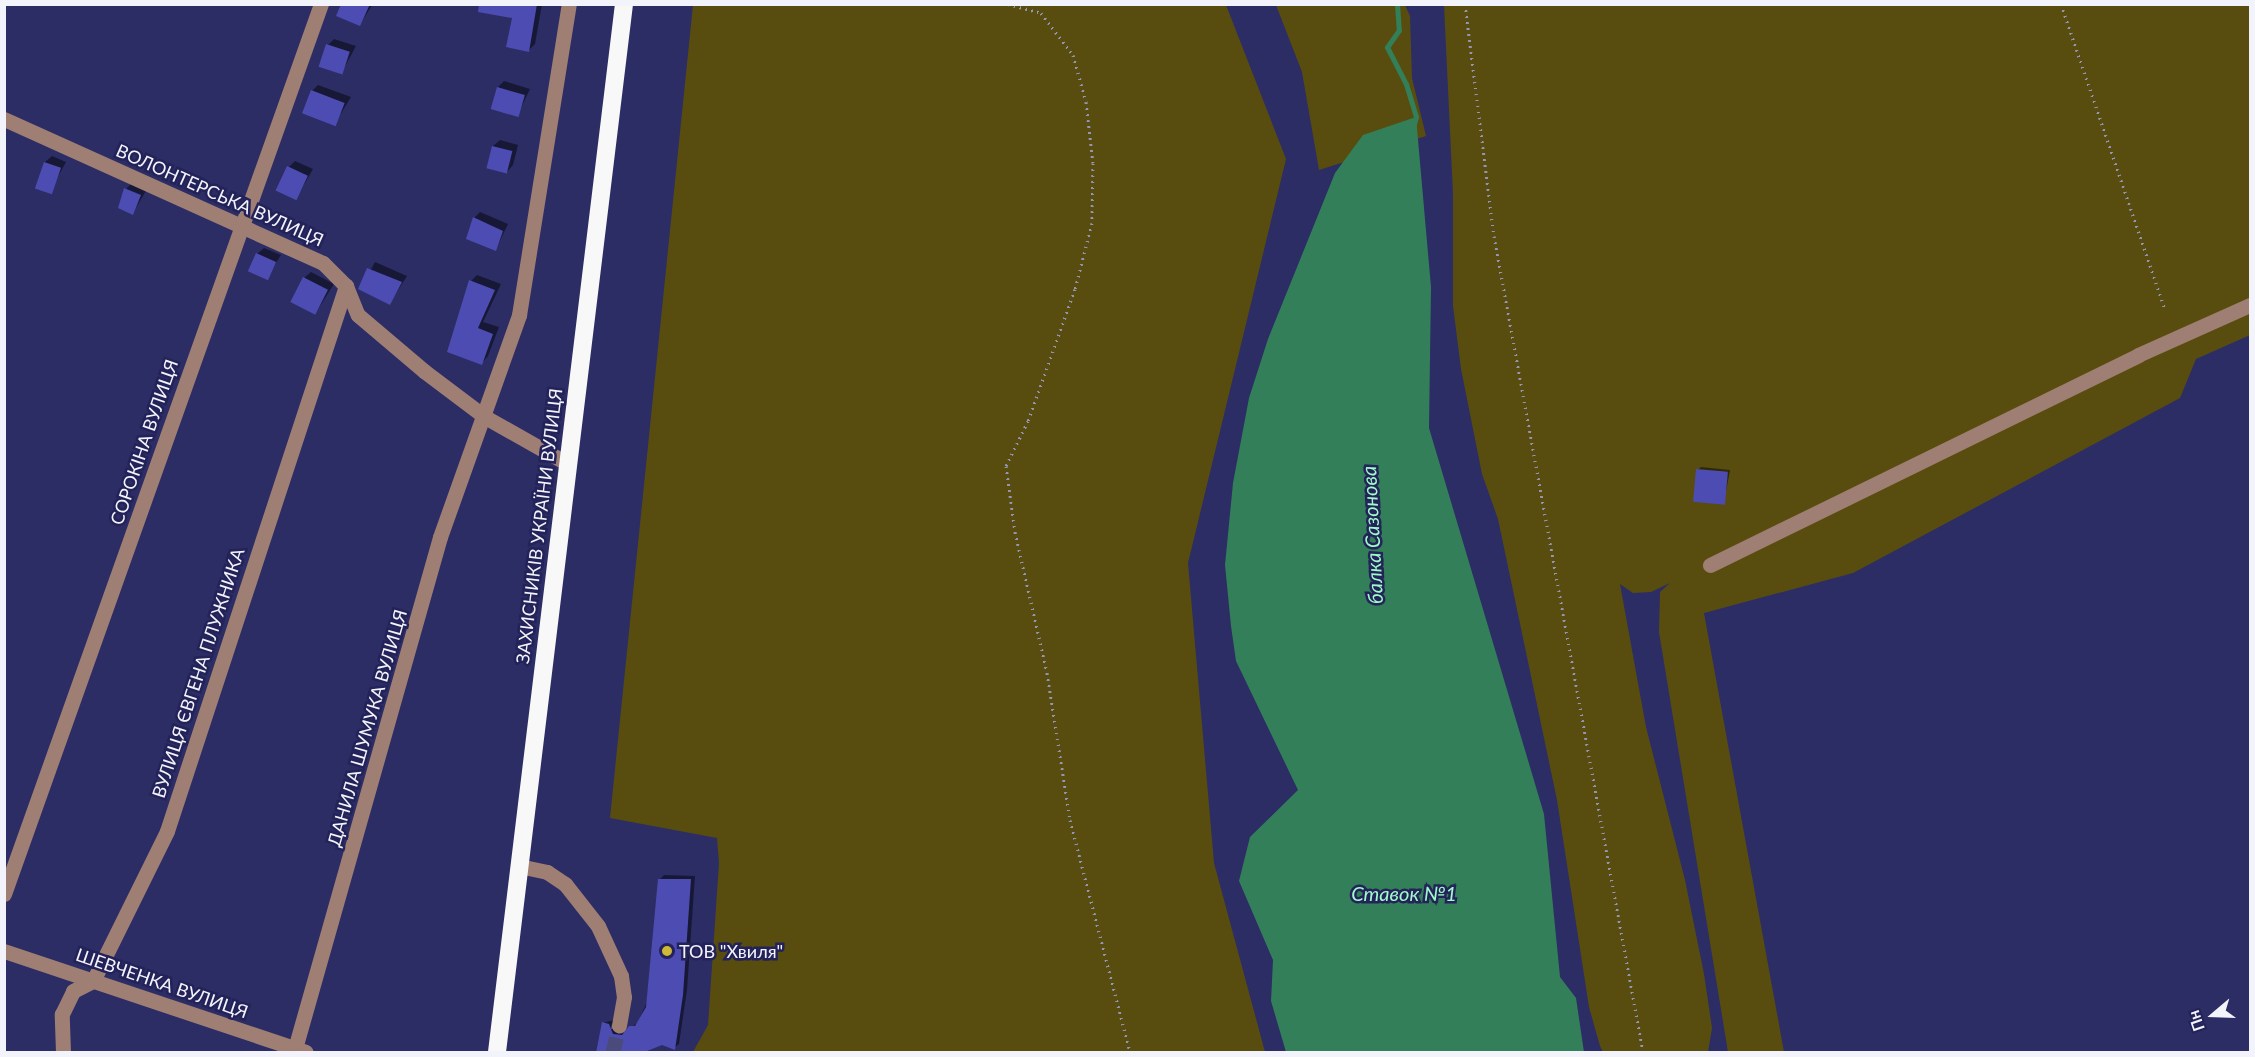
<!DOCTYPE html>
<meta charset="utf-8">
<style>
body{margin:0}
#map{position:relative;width:2255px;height:1057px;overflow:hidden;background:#2c2d65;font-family:Lato,sans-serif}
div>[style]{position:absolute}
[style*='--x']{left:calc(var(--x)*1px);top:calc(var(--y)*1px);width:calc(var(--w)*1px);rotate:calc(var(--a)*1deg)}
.green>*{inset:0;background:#584d0f}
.water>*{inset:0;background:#337f59}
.shadow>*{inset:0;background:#0007}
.stream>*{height:5px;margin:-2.5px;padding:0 2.5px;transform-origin:2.5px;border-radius:2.5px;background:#337f59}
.building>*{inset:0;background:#4d4cb3;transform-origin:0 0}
.minor-tunnel>*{height:15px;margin-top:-7.5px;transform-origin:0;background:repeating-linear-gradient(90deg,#4a4b7c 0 15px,transparent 0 23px)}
.path>*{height:3px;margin-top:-1.5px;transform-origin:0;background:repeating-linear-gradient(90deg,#9495b3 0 1.5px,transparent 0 6px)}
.minor>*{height:15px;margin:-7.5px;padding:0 7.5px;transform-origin:7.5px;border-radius:7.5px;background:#9f7e74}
.highway>*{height:18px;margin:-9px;padding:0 9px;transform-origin:9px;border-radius:9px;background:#f8f8f8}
.dots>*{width:16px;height:16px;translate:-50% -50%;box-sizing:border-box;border:3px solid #232259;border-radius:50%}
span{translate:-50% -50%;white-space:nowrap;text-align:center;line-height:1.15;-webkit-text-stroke:5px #232259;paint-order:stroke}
.street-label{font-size:18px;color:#f3f4fb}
.poi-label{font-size:18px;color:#f3f4fb}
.left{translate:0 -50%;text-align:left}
.water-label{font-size:20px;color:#9ffbc8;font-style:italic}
.frame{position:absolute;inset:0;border:6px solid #f3f4fb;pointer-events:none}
.north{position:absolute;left:2183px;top:985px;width:60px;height:60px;-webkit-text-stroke:4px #232259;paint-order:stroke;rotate:251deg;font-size:16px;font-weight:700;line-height:24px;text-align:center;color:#f3f4fb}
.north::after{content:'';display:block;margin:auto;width:21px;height:27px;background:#f3f4fb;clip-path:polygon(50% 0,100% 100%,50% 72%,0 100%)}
</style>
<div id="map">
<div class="green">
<i style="clip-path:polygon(693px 5px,1226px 5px,1286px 159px,1188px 563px,1214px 863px,1265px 1052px,693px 1052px,708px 1025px,719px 863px,717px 838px,610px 818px)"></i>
<i style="clip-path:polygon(1276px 5px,1405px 5px,1410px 16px,1412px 78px,1426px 136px,1319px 170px,1302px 72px)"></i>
<i style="clip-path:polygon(1444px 5px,2250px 5px,2250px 335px,2196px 359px,2180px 398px,1853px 573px,1704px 613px,1784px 1052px,1728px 1052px,1659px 632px,1660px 592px,1670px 583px,1651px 592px,1633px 593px,1620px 584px,1646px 727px,1685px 880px,1704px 974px,1712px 1028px,1708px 1052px,1603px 1052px,1600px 1046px,1589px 1007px,1557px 800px,1498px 519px,1482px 474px,1461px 369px,1453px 306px,1453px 194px)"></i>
</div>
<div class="water">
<i style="clip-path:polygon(1416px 117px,1431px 287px,1429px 428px,1544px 814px,1560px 977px,1576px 998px,1584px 1052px,1286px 1052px,1271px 1001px,1273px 960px,1239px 881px,1250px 837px,1298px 790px,1236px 661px,1231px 626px,1225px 565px,1233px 483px,1249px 398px,1268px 339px,1335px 173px,1363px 135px)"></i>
</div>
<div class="shadow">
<i style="clip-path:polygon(342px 4px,373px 4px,360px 24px)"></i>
<i style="clip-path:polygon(505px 4px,542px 4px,535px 44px,528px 51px)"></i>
<i style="clip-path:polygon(334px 39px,356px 46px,342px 72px,328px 45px)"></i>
<i style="clip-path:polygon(504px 81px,530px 89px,518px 114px,498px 87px)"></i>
<i style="clip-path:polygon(318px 85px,351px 97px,334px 125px,312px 91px)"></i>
<i style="clip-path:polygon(500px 140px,518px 145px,513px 165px,507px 172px,493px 146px)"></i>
<i style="clip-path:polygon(52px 156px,66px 162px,49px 193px,45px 162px)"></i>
<i style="clip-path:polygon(295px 161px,313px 169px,297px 197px,289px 167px)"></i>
<i style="clip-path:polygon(132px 183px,147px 189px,133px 213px,126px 189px)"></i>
<i style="clip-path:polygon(480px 212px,508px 224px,496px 249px,474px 218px)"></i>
<i style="clip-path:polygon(264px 248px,281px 255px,266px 278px,257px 254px)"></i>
<i style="clip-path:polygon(375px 262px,407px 276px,390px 303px,360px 289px)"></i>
<i style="clip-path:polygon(311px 272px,334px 284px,315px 314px,304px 278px)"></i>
<i style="clip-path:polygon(477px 275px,501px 284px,483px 322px,499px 327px,488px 356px,482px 363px,471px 281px)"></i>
<i style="clip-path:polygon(1701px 467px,1730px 470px,1724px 503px,1698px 470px)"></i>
<i style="clip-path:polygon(664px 875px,695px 876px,687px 990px,679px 1044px,674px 1048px,662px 1043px,609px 1052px,603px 1023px,614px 1020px,616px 1029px,629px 1030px,638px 1022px,651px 993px,660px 879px)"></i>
</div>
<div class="stream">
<i style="--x:1397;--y:4;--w:26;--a:86"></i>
<i style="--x:1399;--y:30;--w:21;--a:125"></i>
<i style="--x:1387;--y:47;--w:42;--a:62.8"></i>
<i style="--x:1406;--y:84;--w:34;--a:73"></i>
<i style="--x:1416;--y:117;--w:7;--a:106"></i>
</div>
<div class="building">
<i style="clip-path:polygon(341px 4px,370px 4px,360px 26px,336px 16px)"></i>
<i style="clip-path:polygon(479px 4px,537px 4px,529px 52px,506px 47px,512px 18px,478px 12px)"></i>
<i style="left:326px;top:44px;width:25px;height:24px;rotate:18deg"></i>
<i style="left:497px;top:87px;width:29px;height:23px;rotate:16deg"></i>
<i style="left:311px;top:90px;width:36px;height:25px;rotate:21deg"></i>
<i style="left:492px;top:146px;width:21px;height:23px;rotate:14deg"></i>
<i style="left:44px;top:162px;width:18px;height:28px;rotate:19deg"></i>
<i style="left:287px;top:166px;width:23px;height:27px;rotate:25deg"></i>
<i style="clip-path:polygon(124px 188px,141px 195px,133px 215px,118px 208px)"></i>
<i style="clip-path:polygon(473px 217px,503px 231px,496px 251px,466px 239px)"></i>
<i style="left:256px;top:253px;width:22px;height:20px;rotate:24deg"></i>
<i style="clip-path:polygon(367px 268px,402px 282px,390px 305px,358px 289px)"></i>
<i style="left:303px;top:277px;width:28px;height:28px;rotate:27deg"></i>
<i style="clip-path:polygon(469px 280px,495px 290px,478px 328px,493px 334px,482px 365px,447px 352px)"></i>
<i style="left:1696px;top:469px;width:32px;height:33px;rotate:5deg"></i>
<i style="clip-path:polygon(658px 879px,691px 879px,683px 995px,675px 1050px,662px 1045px,642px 1053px,596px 1053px,602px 1022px,609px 1024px,613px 1034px,622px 1035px,629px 1026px,635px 1026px,646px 1007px)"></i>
</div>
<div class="minor-tunnel">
<i style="--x:613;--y:1052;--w:27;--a:-77"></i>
</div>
<div class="path">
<i style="--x:1008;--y:4;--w:34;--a:15"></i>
<i style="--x:1041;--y:13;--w:53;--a:52.7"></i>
<i style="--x:1073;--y:55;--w:49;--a:74.5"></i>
<i style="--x:1086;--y:102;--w:61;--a:83.5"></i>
<i style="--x:1093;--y:163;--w:60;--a:91"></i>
<i style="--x:1092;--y:223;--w:68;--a:104.4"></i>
<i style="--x:1075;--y:289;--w:140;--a:109.6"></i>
<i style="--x:1028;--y:421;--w:50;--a:116.1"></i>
<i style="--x:1006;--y:466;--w:67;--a:82.2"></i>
<i style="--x:1015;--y:532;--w:145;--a:77.2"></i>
<i style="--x:1047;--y:673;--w:149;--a:81.1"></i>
<i style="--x:1070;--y:820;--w:240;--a:75.5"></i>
<i style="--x:1465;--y:4;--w:234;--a:82.9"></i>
<i style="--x:1494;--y:236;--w:829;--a:79.65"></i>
<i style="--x:2061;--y:4;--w:323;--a:71.2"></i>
</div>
<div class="minor">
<i style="--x:4;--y:119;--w:350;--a:24.3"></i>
<i style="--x:323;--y:263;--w:33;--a:45"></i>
<i style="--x:346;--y:286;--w:31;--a:68"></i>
<i style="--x:358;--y:315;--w:87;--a:40.3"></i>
<i style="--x:424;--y:371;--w:76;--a:37"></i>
<i style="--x:485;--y:417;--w:95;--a:29.5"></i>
<i style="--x:1710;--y:565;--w:477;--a:-26.1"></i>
<i style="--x:2138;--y:355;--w:123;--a:-24.1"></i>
<i style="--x:519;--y:866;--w:29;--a:12"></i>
<i style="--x:547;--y:872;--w:22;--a:34"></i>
<i style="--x:565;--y:884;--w:53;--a:51.8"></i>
<i style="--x:598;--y:926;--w:55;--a:65.3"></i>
<i style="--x:621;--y:976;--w:21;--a:82"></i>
<i style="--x:624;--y:997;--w:29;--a:100"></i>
<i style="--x:4;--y:894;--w:945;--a:-70.4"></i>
<i style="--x:4;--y:951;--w:318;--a:18.5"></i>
<i style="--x:63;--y:1052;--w:38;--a:-92"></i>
<i style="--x:62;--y:1014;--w:25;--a:-64"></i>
<i style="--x:73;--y:991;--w:22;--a:-27"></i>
<i style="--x:93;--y:981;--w:167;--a:-63.7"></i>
<i style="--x:167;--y:831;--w:574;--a:-71.82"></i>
<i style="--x:294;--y:1052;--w:535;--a:-74.17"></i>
<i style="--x:440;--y:537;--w:236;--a:-70.4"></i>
<i style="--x:519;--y:315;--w:315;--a:-80.9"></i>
</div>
<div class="highway">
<i style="--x:497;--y:1052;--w:1056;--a:-83.09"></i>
</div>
<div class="dots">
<i style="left:667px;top:951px;background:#cfb837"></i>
</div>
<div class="street-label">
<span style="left:220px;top:195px;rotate:24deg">ВОЛОНТЕРСЬКА ВУЛИЦЯ</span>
<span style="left:144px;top:442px;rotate:-71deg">СОРОКІНА ВУЛИЦЯ</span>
<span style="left:539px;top:526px;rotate:-83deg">ЗАХИСНИКІВ УКРАЇНИ ВУЛИЦЯ</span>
<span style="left:198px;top:673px;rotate:-72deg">ВУЛИЦЯ ЄВГЕНА ПЛУЖНИКА</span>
<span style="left:367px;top:728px;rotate:-74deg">ДАНИЛА ШУМУКА ВУЛИЦЯ</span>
<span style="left:162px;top:983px;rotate:19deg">ШЕВЧЕНКА ВУЛИЦЯ</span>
</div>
<div class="poi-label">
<span class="left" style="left:679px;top:951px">ТОВ "Хвиля"</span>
</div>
<div class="water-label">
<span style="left:1372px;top:535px;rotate:-93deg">балка Сазонова</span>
<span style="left:1404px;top:893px">Ставок №1</span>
</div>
<div class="frame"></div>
<div class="north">Пн</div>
</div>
